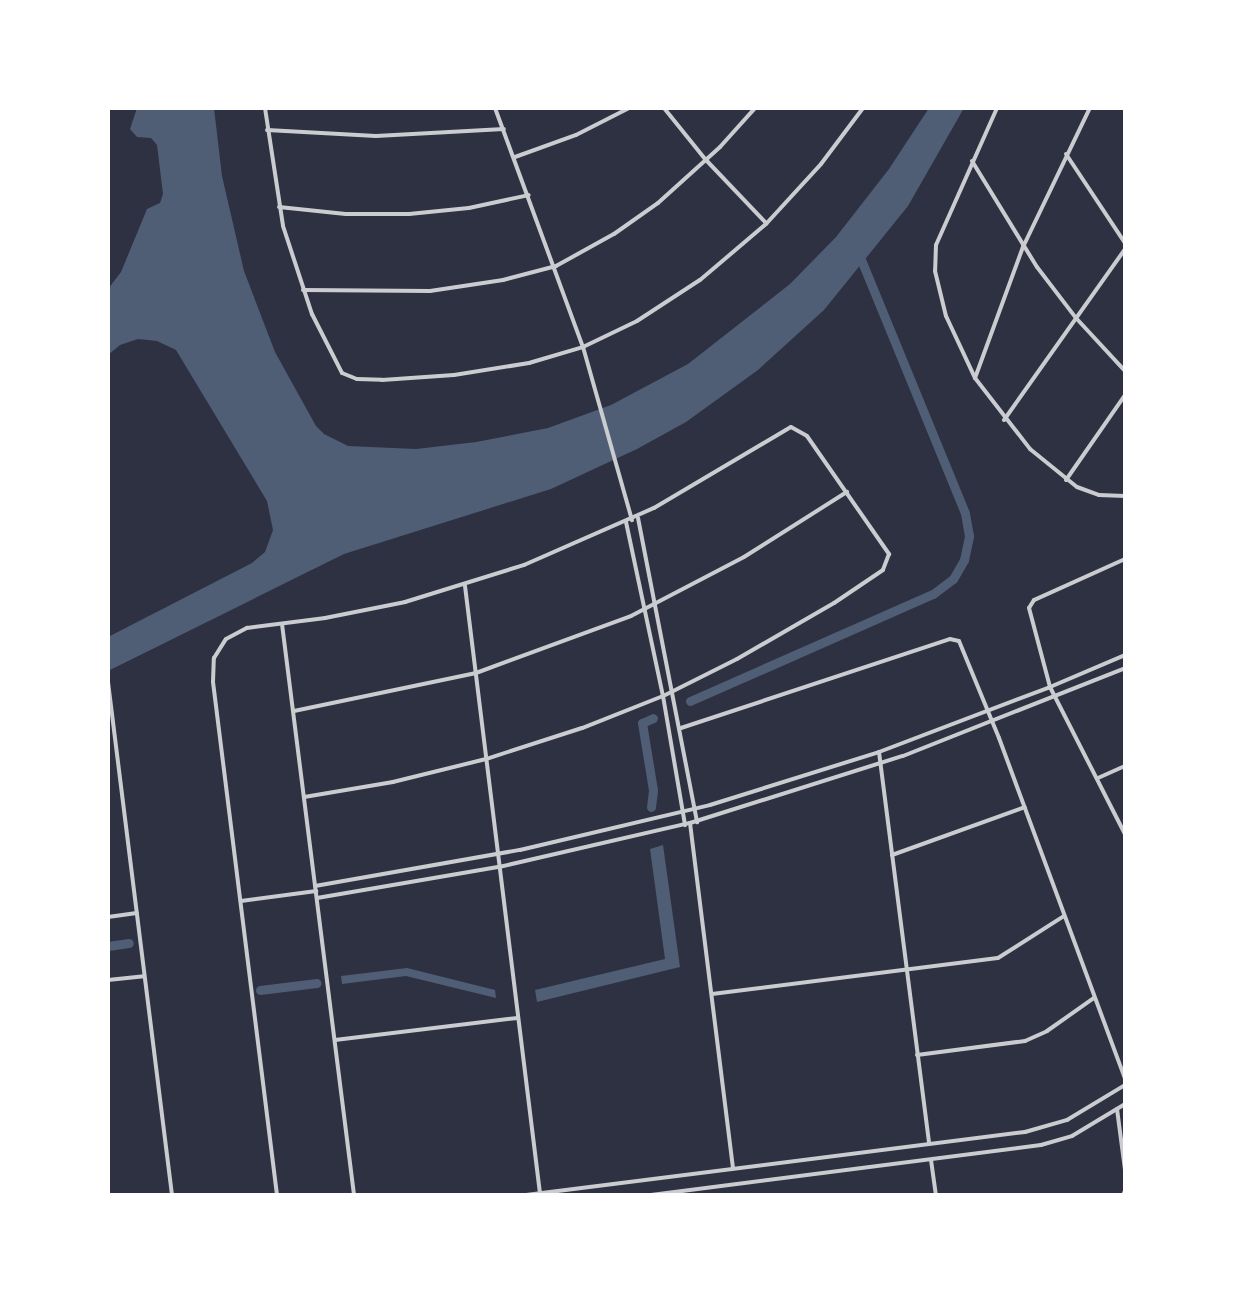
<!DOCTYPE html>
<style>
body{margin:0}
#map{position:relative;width:1233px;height:1303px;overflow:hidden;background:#2d3142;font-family:Overpass,sans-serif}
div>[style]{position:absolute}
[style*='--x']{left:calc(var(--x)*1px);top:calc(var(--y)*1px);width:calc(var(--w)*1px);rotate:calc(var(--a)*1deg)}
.water>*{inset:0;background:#4f5d75}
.canal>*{height:9px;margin:-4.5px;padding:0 4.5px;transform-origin:4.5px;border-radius:4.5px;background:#4f5d75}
.minor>*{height:4px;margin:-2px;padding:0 2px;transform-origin:2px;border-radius:2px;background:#caccd0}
span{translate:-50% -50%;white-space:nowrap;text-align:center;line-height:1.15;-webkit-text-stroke:8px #fff;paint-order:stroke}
.frame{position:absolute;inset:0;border:110px solid #fff;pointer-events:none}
</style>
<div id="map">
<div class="water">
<i style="clip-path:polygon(137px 108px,214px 108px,222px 176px,244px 271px,275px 352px,316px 426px,324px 434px,348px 446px,416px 449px,476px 442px,548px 428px,611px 405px,688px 364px,790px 284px,836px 237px,889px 169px,929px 108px,964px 108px,908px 206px,824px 310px,758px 370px,686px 422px,637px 449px,551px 489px,344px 554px,108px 671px,108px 637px,252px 563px,265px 552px,273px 530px,267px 501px,176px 350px,157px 341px,138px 339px,120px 345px,108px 355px,108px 289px,121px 272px,147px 209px,160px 203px,163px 194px,157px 145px,151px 138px,137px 137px,130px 129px)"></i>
<i style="clip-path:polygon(663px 845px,680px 967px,537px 1002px,535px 990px,665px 959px,650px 849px)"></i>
<i style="clip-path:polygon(407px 968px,495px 990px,496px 998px,406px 976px,342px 984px,341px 976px)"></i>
</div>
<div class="canal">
<i style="--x:690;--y:701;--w:266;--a:-23.8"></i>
<i style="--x:933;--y:594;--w:25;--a:-37"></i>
<i style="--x:953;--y:579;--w:22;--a:-60"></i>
<i style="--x:964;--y:560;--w:25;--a:-78"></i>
<i style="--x:969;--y:536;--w:23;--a:-100"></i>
<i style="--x:965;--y:513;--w:280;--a:-112.3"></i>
<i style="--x:651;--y:807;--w:17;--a:-83"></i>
<i style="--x:653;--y:790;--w:68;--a:-99.3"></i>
<i style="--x:642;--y:723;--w:12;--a:-24"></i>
<i style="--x:108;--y:946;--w:21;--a:-8"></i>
<i style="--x:260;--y:990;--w:57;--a:-7"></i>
</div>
<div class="minor">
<i style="--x:265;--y:108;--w:119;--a:81.3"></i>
<i style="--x:283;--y:226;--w:93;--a:71.8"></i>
<i style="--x:312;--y:314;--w:66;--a:63"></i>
<i style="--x:342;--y:373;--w:16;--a:22"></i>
<i style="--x:357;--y:379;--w:25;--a:2"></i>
<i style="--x:382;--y:380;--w:72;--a:-4"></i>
<i style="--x:454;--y:375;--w:76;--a:-9.1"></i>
<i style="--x:529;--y:363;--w:56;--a:-16.5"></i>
<i style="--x:583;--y:347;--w:60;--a:-25.7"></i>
<i style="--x:637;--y:321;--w:75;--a:-33.1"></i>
<i style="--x:700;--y:280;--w:87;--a:-40.3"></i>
<i style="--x:766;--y:224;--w:81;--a:-47.5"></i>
<i style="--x:821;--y:164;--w:70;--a:-53.1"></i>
<i style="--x:495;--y:108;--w:255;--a:69.8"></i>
<i style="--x:583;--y:347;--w:180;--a:74.2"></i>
<i style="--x:664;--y:108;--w:67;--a:51.1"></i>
<i style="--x:706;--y:160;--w:87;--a:46.4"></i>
<i style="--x:997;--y:108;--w:150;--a:114"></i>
<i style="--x:936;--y:245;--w:26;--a:92"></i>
<i style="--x:935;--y:271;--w:46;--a:76.3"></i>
<i style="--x:946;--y:316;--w:68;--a:64.9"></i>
<i style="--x:975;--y:378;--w:90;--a:52.2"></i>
<i style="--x:1030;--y:449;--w:60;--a:39"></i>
<i style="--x:1077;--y:487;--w:23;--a:20"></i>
<i style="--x:1099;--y:495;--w:26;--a:2"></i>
<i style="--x:267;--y:130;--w:109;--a:3.2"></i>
<i style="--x:376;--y:136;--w:128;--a:-3.1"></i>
<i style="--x:1066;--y:154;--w:107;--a:56.5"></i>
<i style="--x:515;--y:157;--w:65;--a:-19.8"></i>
<i style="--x:576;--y:135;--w:59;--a:-27"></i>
<i style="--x:972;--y:161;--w:124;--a:58.5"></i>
<i style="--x:1037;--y:267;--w:64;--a:52.6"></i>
<i style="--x:1076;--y:318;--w:72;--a:47.2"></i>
<i style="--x:279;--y:207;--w:67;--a:6"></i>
<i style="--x:346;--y:214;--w:63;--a:0"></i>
<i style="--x:409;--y:214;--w:60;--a:-5.7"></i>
<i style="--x:469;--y:208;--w:61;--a:-12.2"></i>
<i style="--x:303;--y:290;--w:127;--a:0.5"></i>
<i style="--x:430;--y:291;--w:74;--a:-8.6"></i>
<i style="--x:503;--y:280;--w:55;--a:-14.8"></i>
<i style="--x:556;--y:266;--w:66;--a:-28.9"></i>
<i style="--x:614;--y:234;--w:54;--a:-35.2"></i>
<i style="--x:658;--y:203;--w:84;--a:-42.1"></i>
<i style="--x:720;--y:147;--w:52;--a:-48.1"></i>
<i style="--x:975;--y:378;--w:140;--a:-69.9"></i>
<i style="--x:1023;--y:247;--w:154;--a:-64.3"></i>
<i style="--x:1004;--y:420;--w:209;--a:-54.7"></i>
<i style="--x:1066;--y:480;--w:103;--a:-55.2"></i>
<i style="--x:638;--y:518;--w:310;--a:79"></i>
<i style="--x:626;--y:522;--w:178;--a:78"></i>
<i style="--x:663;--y:696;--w:131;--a:80.3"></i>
<i style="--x:1125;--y:559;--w:100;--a:155.7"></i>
<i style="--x:1034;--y:600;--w:9;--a:122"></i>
<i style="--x:1029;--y:608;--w:82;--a:75.1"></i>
<i style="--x:1050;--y:687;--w:165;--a:63"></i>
<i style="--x:465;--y:586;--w:612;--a:82.96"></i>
<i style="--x:282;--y:624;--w:576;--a:82.81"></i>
<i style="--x:108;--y:682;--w:517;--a:82.89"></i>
<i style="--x:294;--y:711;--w:186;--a:-11.8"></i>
<i style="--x:476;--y:673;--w:165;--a:-20.2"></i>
<i style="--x:631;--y:616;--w:127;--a:-27.6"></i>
<i style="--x:744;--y:557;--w:122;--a:-32.3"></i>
<i style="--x:681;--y:728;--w:283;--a:-18.3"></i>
<i style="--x:950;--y:639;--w:9;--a:13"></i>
<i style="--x:959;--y:641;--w:105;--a:67.6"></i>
<i style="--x:999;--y:738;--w:364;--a:69.7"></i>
<i style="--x:879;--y:752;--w:395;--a:82.7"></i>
<i style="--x:1098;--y:778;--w:30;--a:-24"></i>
<i style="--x:690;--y:823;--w:348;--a:82.9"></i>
<i style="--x:892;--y:855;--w:141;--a:-19.8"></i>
<i style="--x:315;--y:886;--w:208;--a:-10"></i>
<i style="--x:520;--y:850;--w:195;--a:-13.3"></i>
<i style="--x:710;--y:805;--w:177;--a:-17.4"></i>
<i style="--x:879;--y:752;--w:183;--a:-20.8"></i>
<i style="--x:1050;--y:687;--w:82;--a:-23.1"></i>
<i style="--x:317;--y:898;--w:185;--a:-9.7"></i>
<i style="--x:499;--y:867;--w:196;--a:-13"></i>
<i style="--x:690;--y:823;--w:223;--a:-17.5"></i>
<i style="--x:903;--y:756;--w:239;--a:-21.6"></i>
<i style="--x:241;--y:901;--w:76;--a:-7.6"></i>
<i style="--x:108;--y:917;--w:29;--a:-8"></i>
<i style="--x:108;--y:980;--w:36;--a:-6"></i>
<i style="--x:712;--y:994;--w:288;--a:-7.2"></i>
<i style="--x:998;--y:958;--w:78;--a:-32.5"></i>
<i style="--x:335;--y:1040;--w:184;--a:-6.9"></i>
<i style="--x:917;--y:1055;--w:109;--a:-7.4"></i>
<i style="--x:1025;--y:1041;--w:24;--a:-24"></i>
<i style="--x:1047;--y:1031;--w:57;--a:-35.1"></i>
<i style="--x:1117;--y:1109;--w:62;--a:82.5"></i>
<i style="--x:931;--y:1160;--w:35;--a:82"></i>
<i style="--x:277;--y:1195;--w:517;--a:-97.11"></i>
<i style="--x:213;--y:682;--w:24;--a:-88"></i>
<i style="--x:214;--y:658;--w:22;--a:-58"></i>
<i style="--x:226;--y:639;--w:24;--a:-28"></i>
<i style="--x:247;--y:628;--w:79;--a:-7.3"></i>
<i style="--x:325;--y:618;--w:82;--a:-11.3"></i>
<i style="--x:405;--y:602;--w:125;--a:-17.3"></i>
<i style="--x:524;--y:565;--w:142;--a:-23.7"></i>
<i style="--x:654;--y:508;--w:159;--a:-30.6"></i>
<i style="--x:791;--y:427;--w:18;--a:29"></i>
<i style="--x:807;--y:436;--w:144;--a:55.2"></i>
<i style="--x:889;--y:554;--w:17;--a:111"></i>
<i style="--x:883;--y:570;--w:59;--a:146"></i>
<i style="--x:834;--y:603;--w:112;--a:150"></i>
<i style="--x:737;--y:659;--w:83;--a:153.4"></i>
<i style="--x:663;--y:696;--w:87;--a:158.4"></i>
<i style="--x:582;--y:728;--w:101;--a:162.1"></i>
<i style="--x:486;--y:759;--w:96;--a:166.1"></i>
<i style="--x:393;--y:782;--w:90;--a:170.4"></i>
<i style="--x:526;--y:1195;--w:503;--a:-7.2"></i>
<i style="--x:1025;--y:1132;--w:44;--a:-15.9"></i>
<i style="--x:1067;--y:1120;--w:68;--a:-31.1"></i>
<i style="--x:651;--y:1195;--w:393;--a:-7.3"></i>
<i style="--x:1041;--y:1145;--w:32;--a:-16"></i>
<i style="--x:1072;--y:1136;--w:62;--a:-31.1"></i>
<i style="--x:1123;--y:1195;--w:4;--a:-63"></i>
</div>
<div class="frame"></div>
</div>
